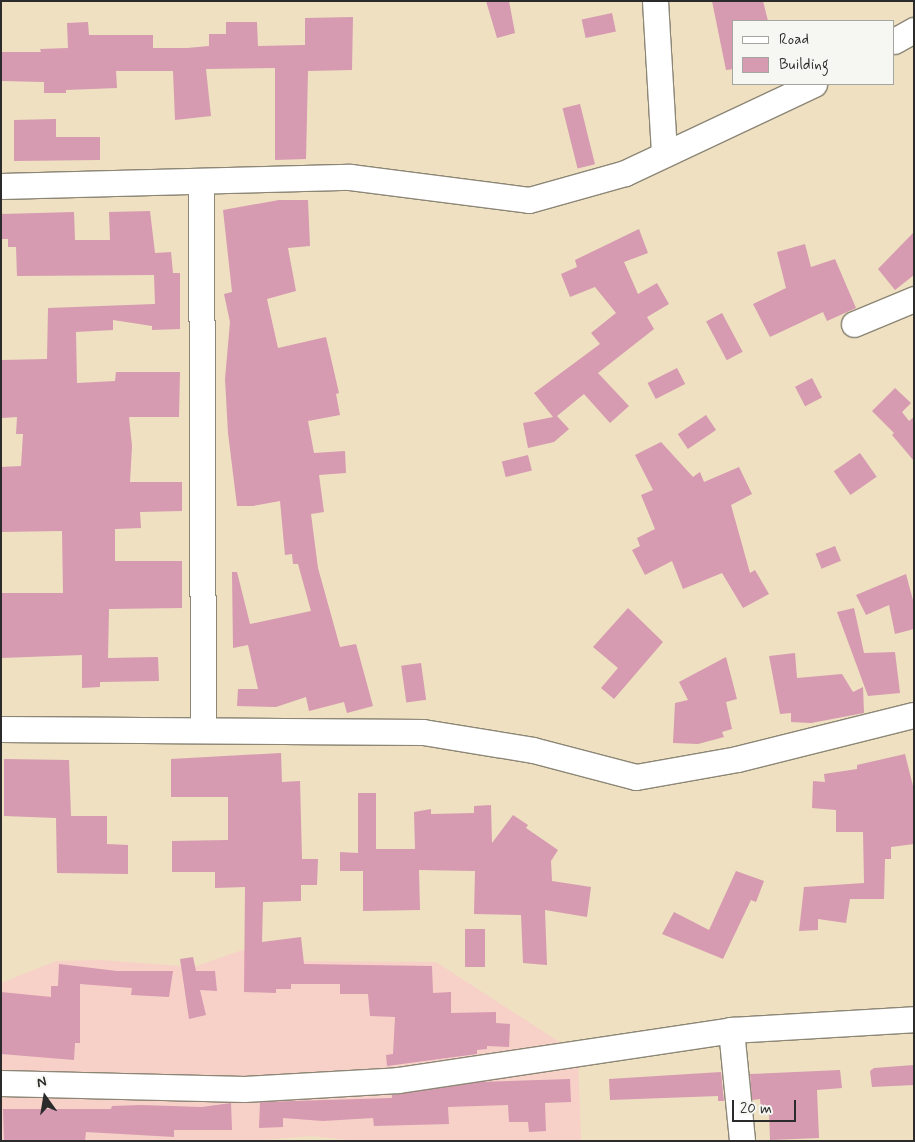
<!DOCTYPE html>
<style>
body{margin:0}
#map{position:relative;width:915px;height:1142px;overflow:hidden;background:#eee0c1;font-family:Mynerve,sans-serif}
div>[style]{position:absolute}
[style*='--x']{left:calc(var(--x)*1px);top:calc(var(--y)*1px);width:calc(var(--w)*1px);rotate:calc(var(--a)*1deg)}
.built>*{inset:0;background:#f7d1c8}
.building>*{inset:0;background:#d69ab1;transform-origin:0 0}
.roads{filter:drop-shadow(1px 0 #8c8676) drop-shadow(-1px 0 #8c8676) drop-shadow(0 1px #8c8676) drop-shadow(0 -1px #8c8676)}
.minor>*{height:25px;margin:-12.5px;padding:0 12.5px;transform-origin:12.5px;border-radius:12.5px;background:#fff}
span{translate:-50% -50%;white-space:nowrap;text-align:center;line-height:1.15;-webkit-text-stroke:5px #f6f6f2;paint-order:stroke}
.frame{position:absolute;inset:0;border:2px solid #2b2b2b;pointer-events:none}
.legend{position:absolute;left:732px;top:20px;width:162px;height:65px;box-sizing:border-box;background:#f6f6f2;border:1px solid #a5a5a2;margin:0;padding:6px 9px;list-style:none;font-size:15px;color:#2b2b2b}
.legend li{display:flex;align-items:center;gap:10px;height:25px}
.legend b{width:25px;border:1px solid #a5a5a2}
.north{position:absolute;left:20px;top:1072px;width:50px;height:50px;-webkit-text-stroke:4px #f6f6f2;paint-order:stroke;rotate:347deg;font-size:14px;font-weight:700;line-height:20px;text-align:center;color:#2b2b2b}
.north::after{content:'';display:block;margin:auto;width:18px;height:22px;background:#2b2b2b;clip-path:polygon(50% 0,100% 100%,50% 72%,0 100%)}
.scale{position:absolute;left:732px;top:1100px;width:64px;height:22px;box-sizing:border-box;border:2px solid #2b2b2b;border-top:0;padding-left:6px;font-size:15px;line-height:18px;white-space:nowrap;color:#2b2b2b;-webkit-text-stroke:4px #f6f6f2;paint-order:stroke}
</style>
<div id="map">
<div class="built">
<i style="clip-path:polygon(242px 950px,275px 954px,291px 961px,436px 962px,578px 1054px,581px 1141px,355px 1141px,312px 1136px,251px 1141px,1px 1141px,1px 983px,56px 961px,100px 960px,194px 967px)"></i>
</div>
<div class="building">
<i style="clip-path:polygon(486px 1px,509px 1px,515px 33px,497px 38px)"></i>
<i style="clip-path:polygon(712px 1px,763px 1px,768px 21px,734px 21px,734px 69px,726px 70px)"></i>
<i style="left:612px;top:13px;width:19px;height:31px;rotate:78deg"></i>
<i style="clip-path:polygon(353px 17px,352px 70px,308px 71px,306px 159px,275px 160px,275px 68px,206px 69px,211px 116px,175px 120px,173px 71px,116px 71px,117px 88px,66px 90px,66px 93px,44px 93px,44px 82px,1px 81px,1px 52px,41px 52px,40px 49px,68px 48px,67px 23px,88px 22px,89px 35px,153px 35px,153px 48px,187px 48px,209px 46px,209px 34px,226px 34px,226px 22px,257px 22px,258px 46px,305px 45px,305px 18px)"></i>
<i style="left:580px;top:104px;width:62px;height:18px;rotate:76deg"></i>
<i style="clip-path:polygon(56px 119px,56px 137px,100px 137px,100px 160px,14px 161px,14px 120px)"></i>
<i style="clip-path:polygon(279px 200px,308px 200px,310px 246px,288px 248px,296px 291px,267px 299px,278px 348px,326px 337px,339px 393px,336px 394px,340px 415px,308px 421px,314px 453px,345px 451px,346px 473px,319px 475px,324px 512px,311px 514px,318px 568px,340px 647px,356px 644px,373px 706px,347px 713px,344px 702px,309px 711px,306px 697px,276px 707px,237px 706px,238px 689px,258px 689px,248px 645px,233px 648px,232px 572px,237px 572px,250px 624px,311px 611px,298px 564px,293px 564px,292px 554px,285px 555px,280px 501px,253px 506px,237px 506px,228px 433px,225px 379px,230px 322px,224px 294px,232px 292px,223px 210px)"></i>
<i style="clip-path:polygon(150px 211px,155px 253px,171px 252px,173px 273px,180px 273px,180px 329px,152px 330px,152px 326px,113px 320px,113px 330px,76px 332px,77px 383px,115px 381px,116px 372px,180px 372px,179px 417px,129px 417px,132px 446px,130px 482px,182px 482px,182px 511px,140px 512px,141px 528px,115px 529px,115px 561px,182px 561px,182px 608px,109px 609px,108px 658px,158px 657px,159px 681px,100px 682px,100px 687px,82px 688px,82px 655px,1px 658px,1px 593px,63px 593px,62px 531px,1px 532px,1px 467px,21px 466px,23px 434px,16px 434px,17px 417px,2px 418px,2px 360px,47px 359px,48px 308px,155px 304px,154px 275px,17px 276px,16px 247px,8px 247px,8px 239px,1px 239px,1px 214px,74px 212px,75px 240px,110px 240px,109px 212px)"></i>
<i style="clip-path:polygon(639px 229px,648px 253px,624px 262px,638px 294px,657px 283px,669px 304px,647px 317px,654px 329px,598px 373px,629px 406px,610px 423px,584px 394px,557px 416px,569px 429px,554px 442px,528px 448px,523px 423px,553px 417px,534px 393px,600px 344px,591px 333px,616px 313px,595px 287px,570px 297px,561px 274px,577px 267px,575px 260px)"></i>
<i style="clip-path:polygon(914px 232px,914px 275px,895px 290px,878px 269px)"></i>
<i style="clip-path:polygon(805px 244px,811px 267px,835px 259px,856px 308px,827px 321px,823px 312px,770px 337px,753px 304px,786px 288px,777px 252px)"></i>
<i style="left:722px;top:313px;width:44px;height:18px;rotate:62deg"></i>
<i style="left:677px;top:368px;width:18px;height:33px;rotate:63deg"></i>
<i style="left:812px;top:378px;width:22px;height:19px;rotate:63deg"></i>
<i style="clip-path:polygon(895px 388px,911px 403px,902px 412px,909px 421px,914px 417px,914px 461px,892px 435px,894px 433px,872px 411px)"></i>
<i style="left:706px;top:415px;width:18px;height:34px;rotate:56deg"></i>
<i style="clip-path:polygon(661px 442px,693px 477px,700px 472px,704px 482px,739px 467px,752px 494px,731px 505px,750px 573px,755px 570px,769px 594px,743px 608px,722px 573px,683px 589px,672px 561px,645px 575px,632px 550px,640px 546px,637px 538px,655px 529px,641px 495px,653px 490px,635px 455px)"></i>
<i style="left:860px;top:453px;width:29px;height:32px;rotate:55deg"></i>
<i style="left:528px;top:455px;width:16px;height:27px;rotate:76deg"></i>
<i style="left:835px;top:546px;width:16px;height:21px;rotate:68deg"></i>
<i style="clip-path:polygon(906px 574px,914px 604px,914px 629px,895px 634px,889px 605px,866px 615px,856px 595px)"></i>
<i style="clip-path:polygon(628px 608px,663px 642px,614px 699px,601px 688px,618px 668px,593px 647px)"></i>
<i style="clip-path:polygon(854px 608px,864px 653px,895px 652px,900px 693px,868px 696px,837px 612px)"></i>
<i style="clip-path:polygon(795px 653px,797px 678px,842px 674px,853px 692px,863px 687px,864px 713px,811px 723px,791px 722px,791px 713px,780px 714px,769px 656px)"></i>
<i style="clip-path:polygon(726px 657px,737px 699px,726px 702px,732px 729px,722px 732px,724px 737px,698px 744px,673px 743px,675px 703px,688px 700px,679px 682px)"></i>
<i style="left:421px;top:663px;width:37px;height:20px;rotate:82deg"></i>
<i style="clip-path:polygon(281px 753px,282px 782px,300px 781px,302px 859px,318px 859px,317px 885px,301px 885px,301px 901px,263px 902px,262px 942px,301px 937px,304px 964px,432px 966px,433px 993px,451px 992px,451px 1013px,496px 1012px,496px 1023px,510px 1024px,509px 1047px,487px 1046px,487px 1049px,477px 1050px,477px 1054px,387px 1066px,386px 1055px,393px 1054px,395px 1017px,370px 1016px,368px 994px,340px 994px,340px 984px,291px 984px,291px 989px,276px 989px,276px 993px,244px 992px,245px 887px,215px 888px,215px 872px,172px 872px,172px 841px,228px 840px,228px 797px,171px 797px,171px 759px)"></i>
<i style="clip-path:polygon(905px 754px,914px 790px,914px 844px,891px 847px,891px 859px,885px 859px,884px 899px,850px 899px,846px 923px,818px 919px,818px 930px,799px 931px,804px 887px,864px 883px,863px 832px,836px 832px,836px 810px,812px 808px,813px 781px,825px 782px,824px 774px,857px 769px,857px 765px)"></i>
<i style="clip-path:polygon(4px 759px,69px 760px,71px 816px,107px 816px,107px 844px,128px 845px,128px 874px,57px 873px,56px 818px,4px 816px)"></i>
<i style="clip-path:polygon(358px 793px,376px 793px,376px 849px,415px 849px,414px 812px,431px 809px,431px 814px,474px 813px,474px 806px,491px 805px,492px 843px,513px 815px,528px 825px,526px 828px,558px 850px,551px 861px,552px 881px,591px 887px,587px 917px,545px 910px,547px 965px,523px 963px,521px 915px,474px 914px,475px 871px,419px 870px,420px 910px,363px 911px,363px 871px,340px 871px,340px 852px,358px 853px)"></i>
<i style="clip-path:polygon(736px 871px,764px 881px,756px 902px,751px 900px,723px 959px,662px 934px,674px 912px,709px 930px)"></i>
<i style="left:465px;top:929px;width:20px;height:38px"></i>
<i style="clip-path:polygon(193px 957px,196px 971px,215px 971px,217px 991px,200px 990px,206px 1015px,189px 1019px,180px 959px)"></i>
<i style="clip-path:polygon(59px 964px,117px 971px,173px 971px,169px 997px,131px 995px,132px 988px,80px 984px,80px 1043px,75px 1043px,74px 1060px,1px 1054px,1px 992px,51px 997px,51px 986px,58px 986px)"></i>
<i style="clip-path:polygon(914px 1065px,914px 1085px,872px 1087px,870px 1071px,874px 1068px)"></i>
<i style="clip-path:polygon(840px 1070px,842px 1088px,817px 1090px,819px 1138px,770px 1140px,769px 1109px,761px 1109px,760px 1099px,752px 1100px,750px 1074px)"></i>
<i style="clip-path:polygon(721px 1072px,724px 1101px,718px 1101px,718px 1096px,610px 1100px,609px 1079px)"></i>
<i style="clip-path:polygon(570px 1079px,571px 1102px,545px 1103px,546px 1131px,529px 1132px,528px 1122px,509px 1122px,508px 1105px,448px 1107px,449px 1124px,374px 1126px,373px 1118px,323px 1121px,283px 1118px,283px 1127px,259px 1128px,260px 1102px,392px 1098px,392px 1095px,479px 1082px)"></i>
<i style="clip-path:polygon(231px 1103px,232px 1130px,174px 1130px,174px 1137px,86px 1132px,85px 1141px,4px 1141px,3px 1109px,111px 1109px,112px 1106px,141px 1105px,202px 1107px)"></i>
</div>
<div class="roads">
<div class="minor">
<i style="--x:655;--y:1;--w:153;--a:86.6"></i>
<i style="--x:894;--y:41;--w:23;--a:-29"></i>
<i style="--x:201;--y:182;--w:548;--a:89.79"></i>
<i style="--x:1;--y:186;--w:349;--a:-1.5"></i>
<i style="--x:350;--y:177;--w:180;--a:7.3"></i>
<i style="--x:529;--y:200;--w:100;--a:-15.7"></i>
<i style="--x:625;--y:173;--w:209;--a:-25.2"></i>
<i style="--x:854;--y:324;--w:65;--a:-22.6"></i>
<i style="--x:1;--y:729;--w:422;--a:0.4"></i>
<i style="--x:423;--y:732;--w:111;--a:9.3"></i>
<i style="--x:533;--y:750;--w:106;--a:14.7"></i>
<i style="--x:636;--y:777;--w:103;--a:-10.1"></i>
<i style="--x:737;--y:759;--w:182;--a:-14"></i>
<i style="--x:731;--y:1030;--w:112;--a:84.3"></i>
<i style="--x:1;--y:1083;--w:243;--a:1.4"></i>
<i style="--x:244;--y:1089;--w:154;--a:-3.3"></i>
<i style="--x:398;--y:1080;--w:337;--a:-8.5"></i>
<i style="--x:731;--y:1030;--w:183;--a:-3.4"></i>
</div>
</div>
<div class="frame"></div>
<ul class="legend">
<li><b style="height:6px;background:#fff"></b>Road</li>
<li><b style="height:14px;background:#d69ab1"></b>Building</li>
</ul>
<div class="north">N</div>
<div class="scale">20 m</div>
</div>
